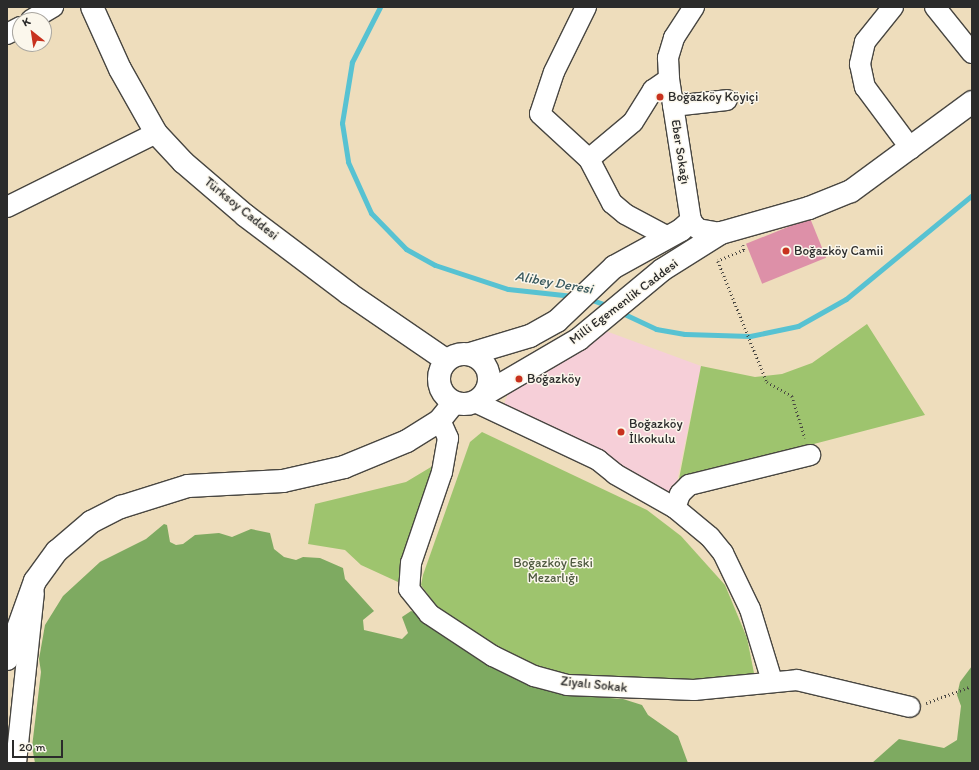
<!DOCTYPE html>
<meta charset="utf-8">
<style>
body{margin:0}
#map{position:relative;width:979px;height:770px;overflow:hidden;background:#eeddbc;font-family:Itim,sans-serif}
div>[style]{position:absolute}
[style*='--x']{left:calc(var(--x)*1px);top:calc(var(--y)*1px);width:calc(var(--w)*1px);rotate:calc(var(--a)*1deg)}
.built>*{inset:0;background:#f6cfd8}
.green>*{inset:0;background:#9ec46e}
.forest>*{inset:0;background:#7eaa61}
.stream>*{height:5px;margin:-2.5px;padding:0 2.5px;transform-origin:2.5px;border-radius:2.5px;background:#57c2d2}
.building>*{inset:0;background:#dd90a8;transform-origin:0 0}
.path>*{height:2.5px;margin-top:-1.25px;transform-origin:0;background:repeating-linear-gradient(90deg,#484641 0 1px,transparent 0 4px)}
.roads{filter:drop-shadow(1px 0 #484641) drop-shadow(-1px 0 #484641) drop-shadow(0 1px #484641) drop-shadow(0 -1px #484641)}
.minor>*{height:20px;margin:-10px;padding:0 10px;transform-origin:10px;border-radius:10px;background:#fff}
.major>*{height:22px;margin:-11px;padding:0 11px;transform-origin:11px;border-radius:11px;background:#fff}
.major>.ring{margin:-11px;padding:0;box-sizing:content-box;background:none;border:22px solid #fff;border-radius:50%}
.dots>*{width:11px;height:11px;translate:-50% -50%;box-sizing:border-box;border:2px solid #fbf7ec;border-radius:50%}
span{translate:-50% -50%;white-space:nowrap;text-align:center;line-height:1.15;-webkit-text-stroke:3px #fbf7ec;paint-order:stroke}
.poi-label{font-size:13px;color:#2b2b2b}
.left{translate:0 -50%;text-align:left}
.street-label{font-size:13px;color:#2b2b2b}
.park-label{font-size:13px;color:#4e593f}
.water-label{font-size:14px;color:#38585d;font-style:italic}
.frame{position:absolute;inset:0;border:8px solid #2b2b2b;pointer-events:none}
.north{position:absolute;left:12px;top:12px;width:40px;height:40px;box-sizing:border-box;background:#fbf7ec;border:1px solid #a8a59f;border-radius:50%;rotate:330deg;font-size:11px;font-weight:700;line-height:16px;text-align:center;color:#2b2b2b}
.north::after{content:'';display:block;margin:auto;width:14px;height:18px;background:#c8321e;clip-path:polygon(50% 0,100% 100%,50% 72%,0 100%)}
.scale{position:absolute;left:12px;top:740px;width:51px;height:18px;box-sizing:border-box;border:2px solid #2b2b2b;border-top:0;padding-left:5px;font-size:12px;line-height:14px;white-space:nowrap;color:#2b2b2b;-webkit-text-stroke:3px #fbf7ec;paint-order:stroke}
</style>
<div id="map">
<div class="built">
<i style="clip-path:polygon(603px 330px,701px 366px,674px 496px,502px 409px,508px 394px)"></i>
</div>
<div class="green">
<i style="clip-path:polygon(867px 324px,925px 415px,679px 479px,701px 366px,755px 377px,782px 374px,812px 363px)"></i>
<i style="clip-path:polygon(482px 432px,647px 510px,681px 536px,725px 585px,747px 638px,755px 678px,620px 689px,540px 669px,496px 649px,440px 611px,421px 585px,423px 575px,470px 442px)"></i>
<i style="clip-path:polygon(441px 461px,442px 472px,398px 582px,361px 565px,345px 550px,308px 544px,315px 504px,406px 482px)"></i>
</div>
<div class="forest">
<i style="clip-path:polygon(164px 524px,167px 525px,170px 542px,176px 545px,183px 544px,195px 535px,219px 533px,232px 537px,251px 529px,270px 533px,274px 549px,284px 557px,296px 560px,303px 557px,320px 558px,343px 568px,345px 579px,374px 611px,363px 620px,364px 630px,402px 639px,408px 633px,402px 617px,411px 611px,420px 614px,428px 625px,481px 661px,570px 695px,623px 699px,642px 705px,648px 715px,678px 736px,688px 763px,35px 763px,32px 747px,41px 672px,39px 659px,45px 625px,63px 596px,100px 562px,146px 539px)"></i>
<i style="clip-path:polygon(972px 666px,972px 763px,872px 763px,899px 739px,944px 748px,957px 740px,961px 706px,957px 695px,960px 682px)"></i>
</div>
<div class="stream">
<i style="--x:380;--y:7;--w:62;--a:117"></i>
<i style="--x:352;--y:62;--w:62;--a:99.3"></i>
<i style="--x:342;--y:123;--w:39;--a:81"></i>
<i style="--x:348;--y:162;--w:56;--a:65.7"></i>
<i style="--x:371;--y:213;--w:50;--a:45.8"></i>
<i style="--x:406;--y:249;--w:33;--a:29"></i>
<i style="--x:435;--y:265;--w:77;--a:18.2"></i>
<i style="--x:508;--y:289;--w:65;--a:6.1"></i>
<i style="--x:589;--y:299;--w:21;--a:19"></i>
<i style="--x:620;--y:312;--w:40;--a:25"></i>
<i style="--x:656;--y:329;--w:29;--a:10"></i>
<i style="--x:685;--y:334;--w:65;--a:1.8"></i>
<i style="--x:750;--y:336;--w:49;--a:-11.8"></i>
<i style="--x:798;--y:326;--w:55;--a:-29.4"></i>
<i style="--x:846;--y:299;--w:163;--a:-39.5"></i>
</div>
<div class="building">
<i style="left:810px;top:218px;width:43px;height:69px;rotate:68deg"></i>
</div>
<div class="path">
<i style="--x:743;--y:245;--w:5;--a:79"></i>
<i style="--x:744;--y:250;--w:28;--a:157"></i>
<i style="--x:718;--y:261;--w:131;--a:68"></i>
<i style="--x:767;--y:382;--w:29;--a:29"></i>
<i style="--x:792;--y:396;--w:44;--a:72.8"></i>
<i style="--x:926;--y:703;--w:49;--a:-20.3"></i>
</div>
<div class="roads">
<div class="minor">
<i style="--x:586;--y:7;--w:72;--a:116.2"></i>
<i style="--x:554;--y:72;--w:44;--a:108.4"></i>
<i style="--x:540;--y:114;--w:67;--a:42.6"></i>
<i style="--x:589;--y:159;--w:50;--a:62.4"></i>
<i style="--x:612;--y:203;--w:17;--a:40"></i>
<i style="--x:625;--y:214;--w:49;--a:28.1"></i>
<i style="--x:694;--y:7;--w:37;--a:123"></i>
<i style="--x:674;--y:38;--w:21;--a:107"></i>
<i style="--x:668;--y:58;--w:21;--a:87"></i>
<i style="--x:669;--y:79;--w:144;--a:81.2"></i>
<i style="--x:691;--y:221;--w:11;--a:49"></i>
<i style="--x:698;--y:229;--w:23;--a:10"></i>
<i style="--x:893;--y:7;--w:45;--a:128.7"></i>
<i style="--x:865;--y:42;--w:23;--a:103"></i>
<i style="--x:860;--y:64;--w:24;--a:78"></i>
<i style="--x:865;--y:87;--w:77;--a:53.4"></i>
<i style="--x:935;--y:7;--w:59;--a:51.2"></i>
<i style="--x:31;--y:20;--w:26;--a:-31"></i>
<i style="--x:7;--y:34;--w:15;--a:-28"></i>
<i style="--x:673;--y:106;--w:54;--a:-6.3"></i>
<i style="--x:589;--y:159;--w:57;--a:-40.1"></i>
<i style="--x:633;--y:122;--w:38;--a:-58"></i>
<i style="--x:653;--y:90;--w:19;--a:-35"></i>
<i style="--x:7;--y:207;--w:166;--a:-26.4"></i>
<i style="--x:475;--y:402;--w:136;--a:25.2"></i>
<i style="--x:598;--y:460;--w:22;--a:39"></i>
<i style="--x:615;--y:474;--w:69;--a:29.5"></i>
<i style="--x:675;--y:508;--w:45;--a:39.6"></i>
<i style="--x:710;--y:537;--w:21;--a:51"></i>
<i style="--x:723;--y:553;--w:62;--a:64.3"></i>
<i style="--x:750;--y:609;--w:75;--a:73"></i>
<i style="--x:440;--y:420;--w:20;--a:66"></i>
<i style="--x:448;--y:438;--w:35;--a:100"></i>
<i style="--x:442;--y:472;--w:96;--a:108.8"></i>
<i style="--x:411;--y:563;--w:26;--a:94"></i>
<i style="--x:409;--y:589;--w:32;--a:51"></i>
<i style="--x:429;--y:614;--w:77;--a:33.3"></i>
<i style="--x:493;--y:656;--w:46;--a:26"></i>
<i style="--x:534;--y:676;--w:34;--a:15"></i>
<i style="--x:567;--y:685;--w:127;--a:2.3"></i>
<i style="--x:694;--y:690;--w:103;--a:-5.5"></i>
<i style="--x:797;--y:680;--w:116;--a:13.4"></i>
<i style="--x:675;--y:508;--w:15;--a:-70"></i>
<i style="--x:680;--y:494;--w:13;--a:-45"></i>
<i style="--x:689;--y:485;--w:125;--a:-13.9"></i>
<i style="--x:16;--y:763;--w:171;--a:-84"></i>
</div>
<div class="major">
<i style="--x:92;--y:7;--w:68;--a:65.7"></i>
<i style="--x:120;--y:69;--w:73;--a:60.6"></i>
<i style="--x:156;--y:133;--w:40;--a:47"></i>
<i style="--x:183;--y:162;--w:83;--a:40.6"></i>
<i style="--x:246;--y:216;--w:128;--a:37"></i>
<i style="--x:348;--y:293;--w:119;--a:34.4"></i>
<i class="ring" style="left:439px;top:354px;width:28px;height:28px"></i>
<i style="--x:470;--y:354;--w:63;--a:-16.7"></i>
<i style="--x:530;--y:336;--w:31;--a:-29"></i>
<i style="--x:557;--y:321;--w:79;--a:-43.5"></i>
<i style="--x:614;--y:267;--w:77;--a:-28.9"></i>
<i style="--x:681;--y:230;--w:13;--a:-42"></i>
<i style="--x:485;--y:394;--w:109;--a:-30.3"></i>
<i style="--x:579;--y:339;--w:108;--a:-39.7"></i>
<i style="--x:662;--y:270;--w:70;--a:-32.1"></i>
<i style="--x:721;--y:233;--w:91;--a:-15.9"></i>
<i style="--x:809;--y:208;--w:45;--a:-22"></i>
<i style="--x:851;--y:191;--w:150;--a:-36.3"></i>
<i style="--x:7;--y:659;--w:83;--a:-70.3"></i>
<i style="--x:35;--y:581;--w:37;--a:-54"></i>
<i style="--x:57;--y:551;--w:45;--a:-40.5"></i>
<i style="--x:91;--y:522;--w:34;--a:-27"></i>
<i style="--x:121;--y:507;--w:70;--a:-17.4"></i>
<i style="--x:188;--y:486;--w:95;--a:-3"></i>
<i style="--x:283;--y:481;--w:63;--a:-12.9"></i>
<i style="--x:344;--y:467;--w:68;--a:-22.4"></i>
<i style="--x:407;--y:441;--w:39;--a:-32"></i>
<i style="--x:440;--y:420;--w:22;--a:-51"></i>
</div>
</div>
<div class="dots">
<i style="left:660px;top:97px;background:#c8321e"></i>
<i style="left:786px;top:251px;background:#c8321e"></i>
<i style="left:519px;top:379px;background:#c8321e"></i>
<i style="left:621px;top:432px;background:#c8321e"></i>
</div>
<div class="poi-label">
<span class="left" style="left:668px;top:97px">Boğazköy Köyiçi</span>
<span class="left" style="left:794px;top:251px">Boğazköy Camii</span>
<span class="left" style="left:527px;top:379px">Boğazköy</span>
<span class="left" style="left:629px;top:432px">Boğazköy<br>İlkokulu</span>
</div>
<div class="street-label">
<span style="left:680px;top:152px;rotate:81deg">Eber Sokağı</span>
<span style="left:241px;top:209px;rotate:39deg">Türksoy Caddesi</span>
<span style="left:624px;top:302px;rotate:-37deg">Milli Egemenlik Caddesi</span>
<span style="left:594px;top:685px;rotate:6deg">Ziyalı Sokak</span>
</div>
<div class="park-label">
<span style="left:553px;top:571px">Boğazköy Eski<br>Mezarlığı</span>
</div>
<div class="water-label">
<span style="left:554px;top:283px;rotate:10deg">Alibey Deresi</span>
</div>
<div class="frame"></div>
<div class="north">K</div>
<div class="scale">20 m</div>
</div>
